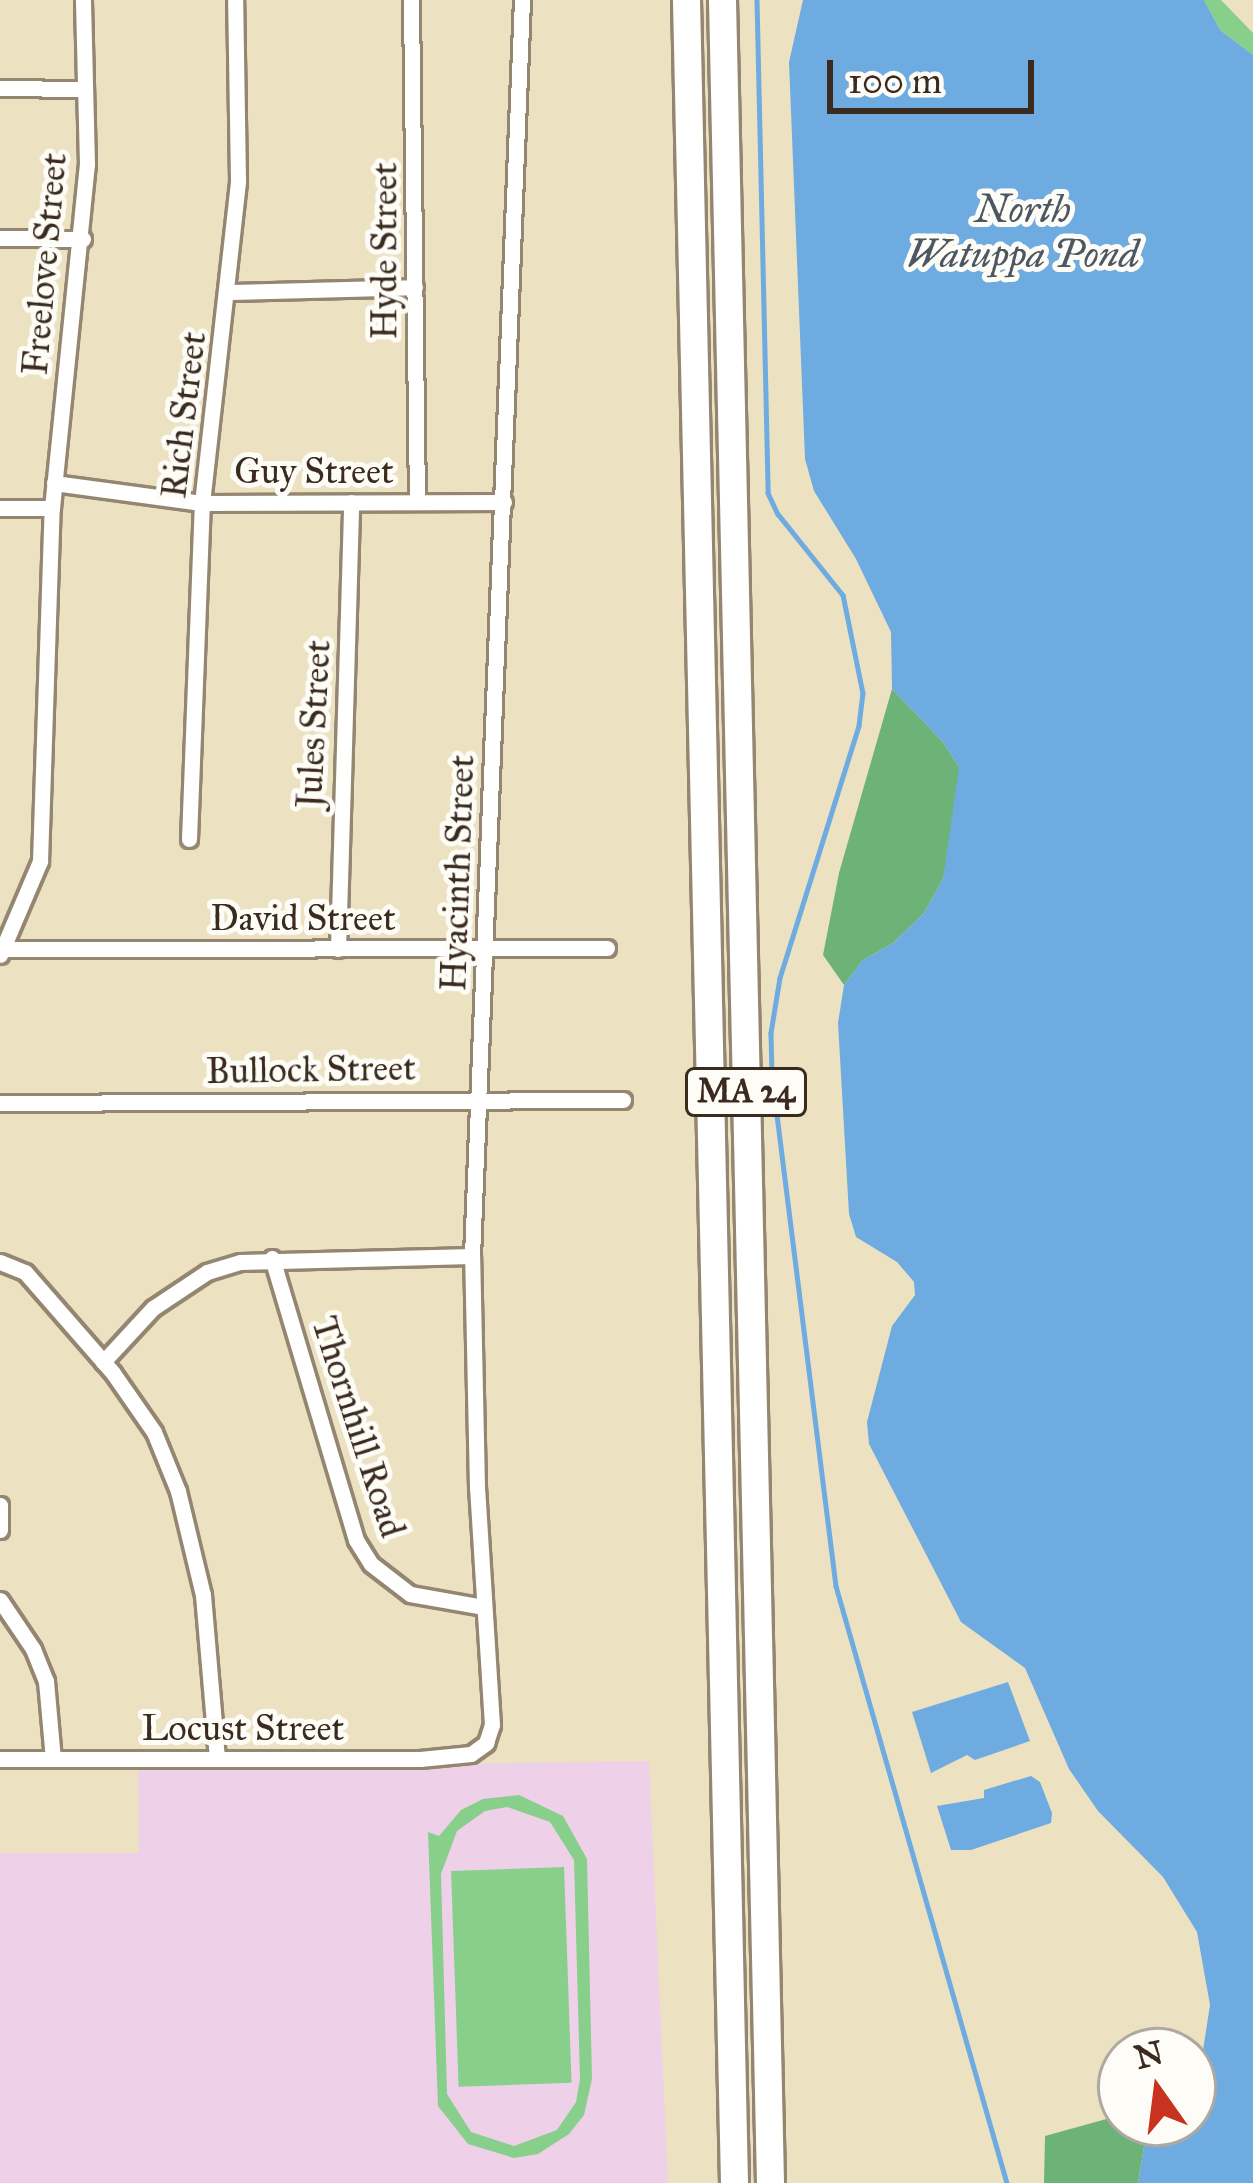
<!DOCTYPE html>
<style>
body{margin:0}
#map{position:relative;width:1253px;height:2183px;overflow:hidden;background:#ece2c1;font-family:"IM FELL Great Primer",serif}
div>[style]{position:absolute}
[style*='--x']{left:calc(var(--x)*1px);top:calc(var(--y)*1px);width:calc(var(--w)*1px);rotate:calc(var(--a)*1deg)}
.built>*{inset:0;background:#eed0e8}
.green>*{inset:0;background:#87cf8b;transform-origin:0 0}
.forest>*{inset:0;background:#6db277}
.water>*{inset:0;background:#6eabe0}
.stream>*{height:4.5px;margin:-2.25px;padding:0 2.25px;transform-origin:2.25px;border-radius:2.25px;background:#6eabe0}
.roads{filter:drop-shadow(3px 0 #948670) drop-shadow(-3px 0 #948670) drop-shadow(0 3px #948670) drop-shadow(0 -3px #948670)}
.street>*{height:15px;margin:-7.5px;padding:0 7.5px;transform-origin:7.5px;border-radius:7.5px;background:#fff}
.highway>*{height:27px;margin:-13.5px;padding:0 13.5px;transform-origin:13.5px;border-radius:13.5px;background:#fff}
span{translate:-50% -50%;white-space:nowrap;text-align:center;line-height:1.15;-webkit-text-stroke:10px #fdfcf7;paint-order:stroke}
.shield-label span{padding:3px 9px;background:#fdfcf7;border:3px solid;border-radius:9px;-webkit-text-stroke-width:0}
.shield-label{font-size:33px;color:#3b2a1e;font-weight:700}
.street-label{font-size:36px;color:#3b2a1e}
.water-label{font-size:39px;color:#4d5762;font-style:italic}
.north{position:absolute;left:1097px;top:2027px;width:120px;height:120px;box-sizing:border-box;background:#fdfcf7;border:3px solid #afa8a0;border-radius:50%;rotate:346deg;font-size:33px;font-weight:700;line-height:48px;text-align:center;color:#3b2a1e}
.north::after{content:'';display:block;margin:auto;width:42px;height:54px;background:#c8321e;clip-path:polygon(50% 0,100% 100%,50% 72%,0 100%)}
.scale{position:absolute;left:827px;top:60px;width:207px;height:54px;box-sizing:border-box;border:6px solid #3b2a1e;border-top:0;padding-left:15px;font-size:36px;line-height:42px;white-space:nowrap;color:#3b2a1e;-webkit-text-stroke:9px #fdfcf7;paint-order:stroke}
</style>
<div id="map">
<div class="built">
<i style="clip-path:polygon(649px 1761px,668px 2183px,0 2183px,0 1853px,139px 1853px,138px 1768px)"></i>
</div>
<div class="green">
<i style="clip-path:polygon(1204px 0,1221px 0,1253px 33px,1253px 55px,1220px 30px)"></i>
<i style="clip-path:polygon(evenodd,519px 1795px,563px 1816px,587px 1859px,592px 2079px,584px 2115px,569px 2134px,538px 2154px,514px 2158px,468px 2144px,438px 2106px,428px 1832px,439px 1836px,461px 1810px,483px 1799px,519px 1795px,507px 1807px,550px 1822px,574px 1860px,580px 2079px,576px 2102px,557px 2130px,514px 2146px,471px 2132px,447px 2094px,441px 1874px,457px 1831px,485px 1811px,507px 1807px)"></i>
<i style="left:564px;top:1867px;width:216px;height:113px;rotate:88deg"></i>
</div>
<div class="forest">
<i style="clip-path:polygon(892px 689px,943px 742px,959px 767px,959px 795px,943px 879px,924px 913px,892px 944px,863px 960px,844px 985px,823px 955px,839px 873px)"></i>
<i style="clip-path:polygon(1121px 2115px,1121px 2123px,1148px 2123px,1138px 2183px,1044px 2183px,1045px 2136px)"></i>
</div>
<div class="water">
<i style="clip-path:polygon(803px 0,1204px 0,1220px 30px,1253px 55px,1253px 2183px,1138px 2183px,1148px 2123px,1193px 2123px,1193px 2068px,1203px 2050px,1210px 2005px,1197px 1932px,1163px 1877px,1098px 1811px,1069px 1769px,1025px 1668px,961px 1622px,869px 1444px,867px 1422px,892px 1326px,915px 1295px,914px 1282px,897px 1262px,856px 1237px,849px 1214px,838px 1023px,844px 985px,863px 960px,892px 944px,924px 913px,943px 879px,959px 767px,943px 742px,892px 689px,891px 632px,856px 559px,814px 491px,805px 459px,789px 62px)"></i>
<i style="clip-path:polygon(1008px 1682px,1030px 1741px,975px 1760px,967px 1755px,931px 1773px,912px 1712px)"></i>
<i style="clip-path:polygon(1031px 1776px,1040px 1782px,1052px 1813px,1051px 1823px,971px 1850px,951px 1850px,937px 1806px,984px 1798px,984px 1790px)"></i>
</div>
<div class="stream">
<i style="--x:757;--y:0;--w:493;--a:88.7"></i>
<i style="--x:768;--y:493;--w:23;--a:65"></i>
<i style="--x:778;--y:514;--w:104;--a:51.3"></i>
<i style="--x:843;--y:595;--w:100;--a:78.5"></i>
<i style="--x:863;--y:693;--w:33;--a:97"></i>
<i style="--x:859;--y:726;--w:264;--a:107.4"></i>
<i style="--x:780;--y:978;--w:56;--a:99.3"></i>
<i style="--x:771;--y:1033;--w:42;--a:88.6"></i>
<i style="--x:772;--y:1075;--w:515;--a:82.86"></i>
<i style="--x:836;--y:1586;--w:621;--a:74.02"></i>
</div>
<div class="roads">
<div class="street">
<i style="--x:411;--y:0;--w:502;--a:89.32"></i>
<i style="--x:0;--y:88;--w:84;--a:0.7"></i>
<i style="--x:0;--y:238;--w:83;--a:0.7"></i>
<i style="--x:230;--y:292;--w:185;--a:-1.5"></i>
<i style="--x:54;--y:483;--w:149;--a:7.7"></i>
<i style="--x:202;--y:503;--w:302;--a:-0.2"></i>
<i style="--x:0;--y:508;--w:52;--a:0"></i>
<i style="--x:189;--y:839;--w:336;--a:-87.8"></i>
<i style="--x:202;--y:503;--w:324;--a:-83.6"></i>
<i style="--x:238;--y:181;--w:181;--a:-90.9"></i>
<i style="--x:0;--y:949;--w:607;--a:-0.09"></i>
<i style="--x:338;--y:949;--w:447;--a:-88.3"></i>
<i style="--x:0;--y:955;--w:102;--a:-66.9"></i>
<i style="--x:40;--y:861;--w:353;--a:-88.1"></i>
<i style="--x:52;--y:508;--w:345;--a:-84.2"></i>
<i style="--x:87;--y:165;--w:165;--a:-91.4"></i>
<i style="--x:0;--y:1103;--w:623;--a:-0.28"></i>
<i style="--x:272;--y:1258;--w:294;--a:73.4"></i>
<i style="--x:356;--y:1540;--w:28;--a:58"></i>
<i style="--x:371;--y:1564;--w:49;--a:37.6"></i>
<i style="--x:410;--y:1594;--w:74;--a:10.1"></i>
<i style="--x:0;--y:1262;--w:27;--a:22"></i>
<i style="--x:25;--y:1272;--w:134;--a:48.9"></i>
<i style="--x:113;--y:1373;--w:72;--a:55.2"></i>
<i style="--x:154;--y:1432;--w:64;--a:67.9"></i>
<i style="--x:178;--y:1491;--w:107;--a:76.5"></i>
<i style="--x:203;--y:1595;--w:164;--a:85.1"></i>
<i style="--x:103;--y:1362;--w:74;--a:-47.2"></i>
<i style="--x:153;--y:1308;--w:65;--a:-33.7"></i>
<i style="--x:207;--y:1272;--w:34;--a:-17"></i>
<i style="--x:240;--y:1262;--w:232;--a:-1.5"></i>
<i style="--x:0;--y:1505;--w:25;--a:90"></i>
<i style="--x:0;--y:1600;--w:59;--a:56"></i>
<i style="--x:33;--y:1649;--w:35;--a:68"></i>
<i style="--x:46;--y:1681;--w:78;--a:84.9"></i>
<i style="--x:0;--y:1759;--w:420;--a:0"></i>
<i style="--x:420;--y:1759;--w:51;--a:-5.6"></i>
<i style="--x:471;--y:1754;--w:19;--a:-36"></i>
<i style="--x:486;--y:1743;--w:19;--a:-72"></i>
<i style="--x:492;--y:1725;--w:237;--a:-93.6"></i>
<i style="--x:477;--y:1488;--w:232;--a:-91.2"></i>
<i style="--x:472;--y:1256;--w:1257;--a:-87.72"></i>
</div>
<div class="highway">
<i style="--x:686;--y:0;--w:2184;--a:88.74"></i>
<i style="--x:722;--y:0;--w:2184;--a:88.74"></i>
</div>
</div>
<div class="shield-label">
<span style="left:746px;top:1092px">MA 24</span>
</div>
<div class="street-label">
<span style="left:385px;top:251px;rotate:-90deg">Hyde Street</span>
<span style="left:45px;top:264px;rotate:-85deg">Freelove Street</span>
<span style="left:184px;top:415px;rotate:-83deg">Rich Street</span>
<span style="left:314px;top:472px">Guy Street</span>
<span style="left:314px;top:724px;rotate:-87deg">Jules Street</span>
<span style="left:458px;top:873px;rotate:-88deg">Hyacinth Street</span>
<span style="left:303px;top:919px">David Street</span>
<span style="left:311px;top:1070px;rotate:-1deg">Bullock Street</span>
<span style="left:358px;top:1427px;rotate:72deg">Thornhill Road</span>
<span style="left:243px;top:1729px">Locust Street</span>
</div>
<div class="water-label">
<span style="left:1023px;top:232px">North<br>Watuppa Pond</span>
</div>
<div class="north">N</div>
<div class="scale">100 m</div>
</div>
